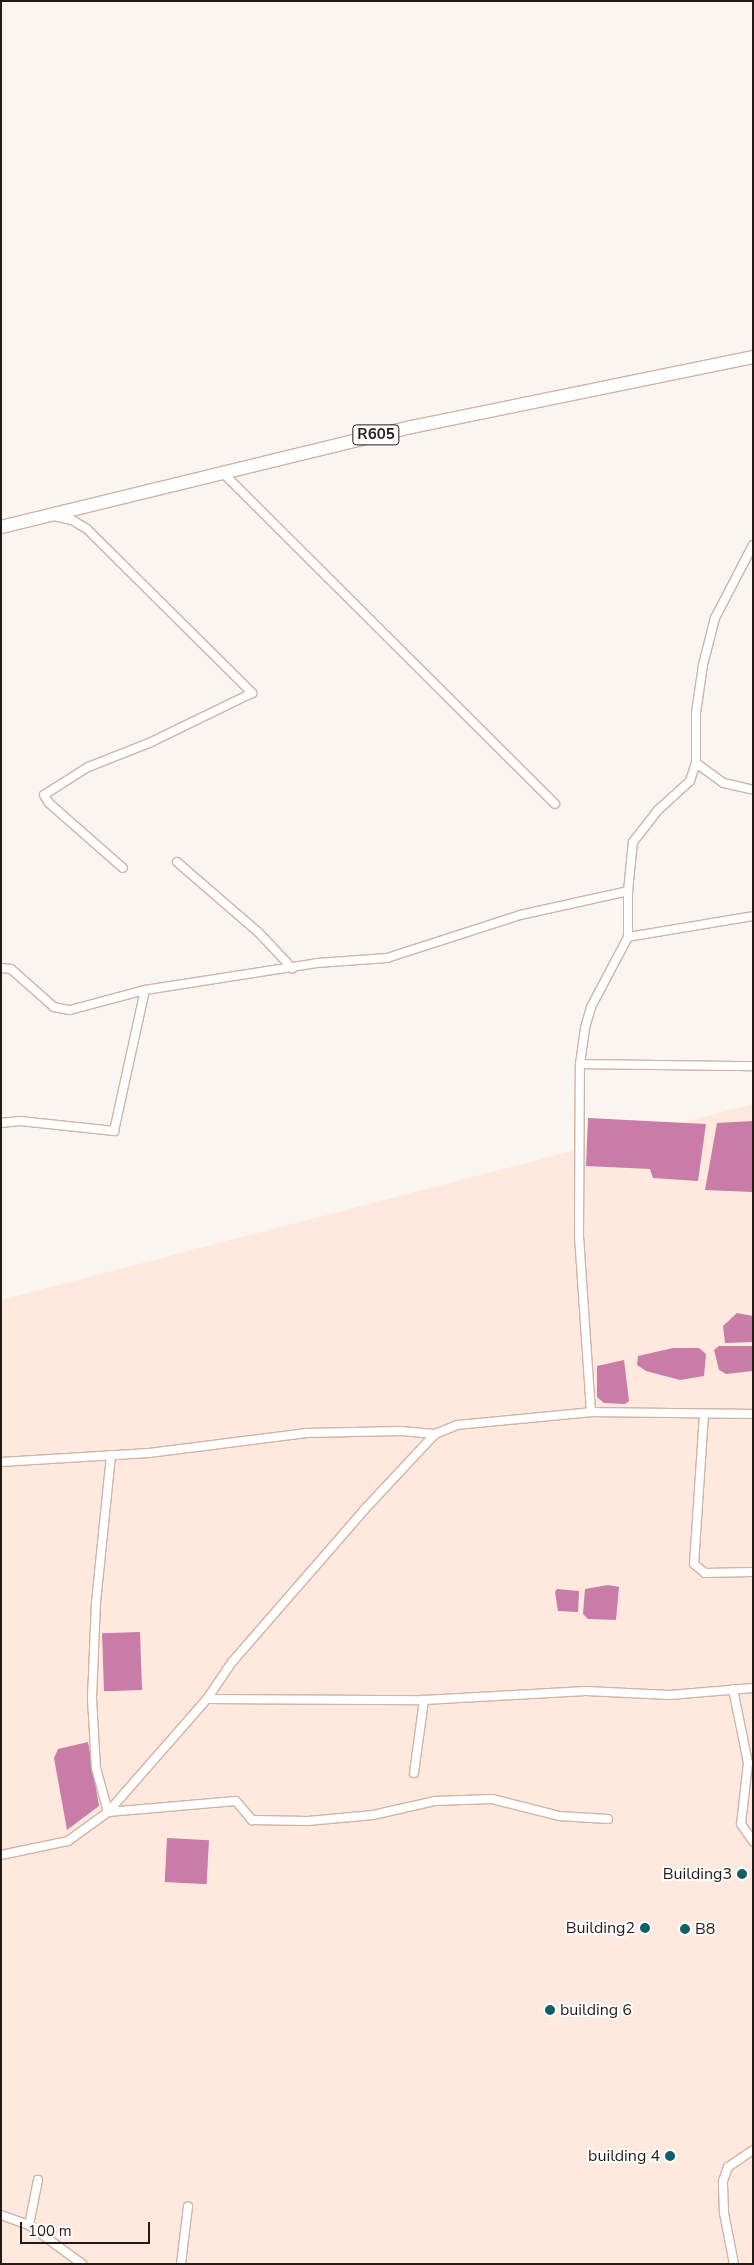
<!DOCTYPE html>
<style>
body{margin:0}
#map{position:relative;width:754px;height:2265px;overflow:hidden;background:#fbf5f2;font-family:"Nunito Sans",sans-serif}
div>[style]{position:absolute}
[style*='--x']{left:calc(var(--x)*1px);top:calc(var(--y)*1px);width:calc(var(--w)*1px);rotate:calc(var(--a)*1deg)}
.built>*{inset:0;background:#ffe8dd}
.water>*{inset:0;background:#c97ca7;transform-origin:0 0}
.roads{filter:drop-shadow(1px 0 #d0b3a5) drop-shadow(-1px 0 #d0b3a5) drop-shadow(0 1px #d0b3a5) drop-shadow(0 -1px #d0b3a5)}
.street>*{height:8px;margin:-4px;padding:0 4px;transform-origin:4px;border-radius:4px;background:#fff}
.primary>*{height:12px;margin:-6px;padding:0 6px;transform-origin:6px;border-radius:6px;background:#fff}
.dots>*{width:14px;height:14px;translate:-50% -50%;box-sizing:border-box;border:2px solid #fff;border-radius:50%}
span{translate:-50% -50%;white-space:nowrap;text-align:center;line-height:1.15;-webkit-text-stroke:4px #fff;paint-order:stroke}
.shield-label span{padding:1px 4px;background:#fff;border:1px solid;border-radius:4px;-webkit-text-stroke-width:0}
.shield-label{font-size:15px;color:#251b16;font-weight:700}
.poi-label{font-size:16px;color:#251b16}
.right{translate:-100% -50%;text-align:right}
.left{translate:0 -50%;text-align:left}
.frame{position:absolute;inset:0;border:2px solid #251b16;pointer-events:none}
.scale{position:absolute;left:20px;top:2222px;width:130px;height:22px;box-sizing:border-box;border:2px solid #251b16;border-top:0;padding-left:6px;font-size:15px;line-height:18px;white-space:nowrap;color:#251b16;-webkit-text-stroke:4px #fff;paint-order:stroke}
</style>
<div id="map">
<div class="built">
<i style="clip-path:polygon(753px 1104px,753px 2264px,1px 2264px,1px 1300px)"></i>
</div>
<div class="water">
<i style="clip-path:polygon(588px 1118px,706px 1124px,698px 1181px,653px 1178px,650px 1169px,586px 1166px)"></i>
<i style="clip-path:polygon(753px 1121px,753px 1195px,752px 1192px,705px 1190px,717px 1123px)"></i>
<i style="clip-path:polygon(737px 1313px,753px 1316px,753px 1342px,725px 1343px,723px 1326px)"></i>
<i style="clip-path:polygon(719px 1346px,753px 1346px,753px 1371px,726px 1374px,719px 1370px,714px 1350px)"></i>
<i style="clip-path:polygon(673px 1348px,699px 1348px,706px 1354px,704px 1376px,680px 1380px,646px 1371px,637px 1365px,638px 1356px)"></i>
<i style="clip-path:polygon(624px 1360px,629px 1401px,625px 1404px,604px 1403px,597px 1397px,597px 1366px)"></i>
<i style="clip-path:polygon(608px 1585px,619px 1587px,616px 1620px,588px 1619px,583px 1614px,585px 1589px)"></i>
<i style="clip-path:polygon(557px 1589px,579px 1591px,578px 1612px,558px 1611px,555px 1592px)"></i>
<i style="left:140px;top:1632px;width:58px;height:38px;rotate:88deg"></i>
<i style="clip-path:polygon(88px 1742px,99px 1806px,67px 1830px,54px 1758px,58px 1749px)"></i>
<i style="left:167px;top:1838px;width:42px;height:44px;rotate:3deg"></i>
</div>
<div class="roads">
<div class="street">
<i style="--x:222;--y:472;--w:470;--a:44.9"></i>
<i style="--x:54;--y:516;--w:18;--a:13"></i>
<i style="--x:72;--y:520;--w:17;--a:31"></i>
<i style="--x:87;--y:529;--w:233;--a:44.8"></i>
<i style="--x:252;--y:693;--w:114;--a:154.1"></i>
<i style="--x:149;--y:743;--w:66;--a:158.5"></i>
<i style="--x:88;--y:767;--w:52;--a:147.5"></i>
<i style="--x:44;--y:795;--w:9;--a:58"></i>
<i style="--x:49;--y:803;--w:98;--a:41.3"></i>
<i style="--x:696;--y:763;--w:34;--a:36"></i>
<i style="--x:724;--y:783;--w:27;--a:13"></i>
<i style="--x:177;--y:862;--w:107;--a:40.8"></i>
<i style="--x:258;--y:932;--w:50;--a:46.6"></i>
<i style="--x:628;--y:937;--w:127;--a:-9.5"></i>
<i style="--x:1;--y:968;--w:10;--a:6"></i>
<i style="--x:11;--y:969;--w:57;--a:41.5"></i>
<i style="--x:54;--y:1007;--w:16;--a:11"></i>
<i style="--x:70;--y:1010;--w:78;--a:-14.9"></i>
<i style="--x:145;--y:990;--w:174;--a:-8.9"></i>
<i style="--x:317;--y:963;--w:70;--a:-4.1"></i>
<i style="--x:387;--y:958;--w:140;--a:-17.9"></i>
<i style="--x:520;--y:915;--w:111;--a:-12.5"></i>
<i style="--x:580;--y:1064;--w:173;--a:0.7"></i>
<i style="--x:1;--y:1123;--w:19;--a:-6"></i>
<i style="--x:20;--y:1121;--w:95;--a:6.1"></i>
<i style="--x:114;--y:1131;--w:144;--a:-77.6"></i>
<i style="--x:591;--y:1412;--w:162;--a:0.7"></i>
<i style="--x:704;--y:1414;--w:150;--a:93.8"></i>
<i style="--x:694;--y:1564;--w:14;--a:39"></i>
<i style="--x:705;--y:1573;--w:48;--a:-1.2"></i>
<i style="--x:111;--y:1455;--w:148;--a:95.8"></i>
<i style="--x:96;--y:1602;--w:97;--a:92.4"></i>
<i style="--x:92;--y:1699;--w:69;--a:86.7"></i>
<i style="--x:96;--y:1768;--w:46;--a:74.7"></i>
<i style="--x:108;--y:1812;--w:128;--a:-4.9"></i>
<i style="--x:236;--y:1801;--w:25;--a:50"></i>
<i style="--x:252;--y:1820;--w:56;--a:1"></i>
<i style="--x:308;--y:1821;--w:65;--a:-5.3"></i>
<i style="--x:373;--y:1815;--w:64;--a:-12.7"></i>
<i style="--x:435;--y:1801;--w:57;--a:-2"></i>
<i style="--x:492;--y:1799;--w:69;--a:14.2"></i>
<i style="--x:559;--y:1816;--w:49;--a:3.5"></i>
<i style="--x:1;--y:1462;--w:148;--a:-3.5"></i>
<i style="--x:149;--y:1453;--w:159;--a:-7.2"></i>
<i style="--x:307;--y:1433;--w:94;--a:-1.2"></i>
<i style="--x:401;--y:1431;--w:34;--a:5"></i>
<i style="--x:733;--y:1689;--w:76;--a:78.5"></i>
<i style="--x:748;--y:1763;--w:61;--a:96.5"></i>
<i style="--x:741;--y:1824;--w:21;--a:55"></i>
<i style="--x:207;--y:1699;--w:217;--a:0.3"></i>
<i style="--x:424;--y:1700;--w:162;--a:-3.2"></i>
<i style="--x:586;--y:1691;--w:84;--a:2.7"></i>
<i style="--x:670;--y:1695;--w:83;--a:-4.8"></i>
<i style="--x:414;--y:1773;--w:74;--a:-82.2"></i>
<i style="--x:1;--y:1855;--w:68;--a:-11.8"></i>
<i style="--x:68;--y:1841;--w:49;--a:-35.9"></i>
<i style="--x:108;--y:1812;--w:150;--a:-48.8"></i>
<i style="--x:207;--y:1699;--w:45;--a:-56"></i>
<i style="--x:232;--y:1662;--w:201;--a:-49"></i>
<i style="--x:364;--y:1510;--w:104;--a:-46.9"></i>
<i style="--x:435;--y:1434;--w:24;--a:-22"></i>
<i style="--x:457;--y:1425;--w:135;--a:-5.5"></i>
<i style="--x:591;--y:1412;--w:177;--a:-93.9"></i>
<i style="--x:579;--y:1235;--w:171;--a:-89.7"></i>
<i style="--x:580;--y:1064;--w:36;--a:-82"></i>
<i style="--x:585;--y:1028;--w:22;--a:-74"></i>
<i style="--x:591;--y:1007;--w:79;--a:-62.1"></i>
<i style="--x:628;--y:937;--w:46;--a:-90"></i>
<i style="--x:628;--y:891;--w:49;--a:-84.2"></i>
<i style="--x:633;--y:842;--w:41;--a:-52"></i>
<i style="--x:658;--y:810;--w:43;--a:-42.2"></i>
<i style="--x:690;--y:781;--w:19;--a:-72"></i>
<i style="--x:696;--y:763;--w:50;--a:-90"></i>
<i style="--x:696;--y:713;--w:49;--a:-81.7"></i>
<i style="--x:703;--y:665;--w:49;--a:-75.7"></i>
<i style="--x:715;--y:618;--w:82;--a:-62.5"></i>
<i style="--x:1;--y:2215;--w:30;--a:20"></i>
<i style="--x:29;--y:2225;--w:66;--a:36.3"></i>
<i style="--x:29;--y:2225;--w:46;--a:-78.7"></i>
<i style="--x:181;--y:2264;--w:58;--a:-83.1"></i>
<i style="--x:734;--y:2264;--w:52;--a:-101.1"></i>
<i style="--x:724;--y:2213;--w:32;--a:-92"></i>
<i style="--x:723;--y:2181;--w:15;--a:-70"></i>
<i style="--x:728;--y:2167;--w:30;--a:-34"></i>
</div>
<div class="primary">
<i style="--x:1;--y:527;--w:423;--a:-13.7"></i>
<i style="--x:412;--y:427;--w:348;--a:-11.6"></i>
</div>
</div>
<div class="dots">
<i style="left:742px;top:1874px;background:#106166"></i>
<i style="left:645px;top:1928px;background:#106166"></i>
<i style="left:685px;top:1929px;background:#106166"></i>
<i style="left:550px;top:2010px;background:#106166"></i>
<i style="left:670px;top:2156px;background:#106166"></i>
</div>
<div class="shield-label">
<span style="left:376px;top:435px">R605</span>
</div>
<div class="poi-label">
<span class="right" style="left:732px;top:1874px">Building3</span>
<span class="right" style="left:635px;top:1928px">Building2</span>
<span class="left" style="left:695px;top:1929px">B8</span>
<span class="left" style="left:560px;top:2010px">building 6</span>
<span class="right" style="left:660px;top:2156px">building 4</span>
</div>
<div class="frame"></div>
<div class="scale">100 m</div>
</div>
